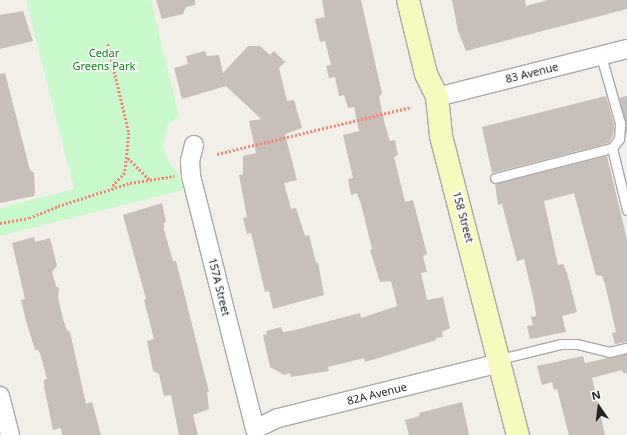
<!DOCTYPE html>
<style>
body{margin:0}
#map{position:relative;width:627px;height:435px;overflow:hidden;background:#f2efe9;font-family:"Noto Sans",sans-serif}
div>[style]{position:absolute}
[style*='--x']{left:calc(var(--x)*1px);top:calc(var(--y)*1px);width:calc(var(--w)*1px);rotate:calc(var(--a)*1deg)}
.park>*{inset:0;background:#c8facc}
.building>*{inset:0;background:#c7bfb8}
.path>*{height:2.5px;margin-top:-1.25px;transform-origin:0;background:repeating-linear-gradient(90deg,#fa8072 0 2px,transparent 0 4px)}
.roads{filter:drop-shadow(1px 0 #a9a9a9) drop-shadow(-1px 0 #a9a9a9) drop-shadow(0 1px #a9a9a9) drop-shadow(0 -1px #a9a9a9)}
.lane>*{height:9px;margin:-4.5px;padding:0 4.5px;transform-origin:4.5px;border-radius:4.5px;background:#fff}
.street>*{height:18px;margin:-9px;padding:0 9px;transform-origin:9px;border-radius:9px;background:#fff}
.secondary>*{height:22px;margin:-11px;padding:0 11px;transform-origin:11px;border-radius:11px;background:#f7fabf}
span{translate:-50% -50%;white-space:nowrap;text-align:center;line-height:1.15;-webkit-text-stroke:3.5px #fff;paint-order:stroke}
.park-label{font-size:11px;color:#0c8416}
.street-label{font-size:11px;color:#222}
.north{position:absolute;left:579px;top:387px;width:40px;height:40px;-webkit-text-stroke:3px #fff;paint-order:stroke;rotate:346deg;font-size:11px;font-weight:700;line-height:16px;text-align:center;color:#222}
.north::after{content:'';display:block;margin:auto;width:14px;height:18px;background:#222;clip-path:polygon(50% 0,100% 100%,50% 72%,0 100%)}
</style>
<div id="map">
<div class="park">
<i style="clip-path:polygon(26px 0,151px 0,179px 116px,168px 125px,163px 146px,166px 157px,178px 174px,183px 190px,0 236px,0 208px,74px 189px)"></i>
</div>
<div class="building">
<i style="clip-path:polygon(156px 0,195px 0,195px 5px,186px 7px,183px 14px,162px 19px)"></i>
<i style="clip-path:polygon(322px 0,361px 0,382px 93px,379px 97px,385px 125px,390px 141px,395px 140px,398px 155px,394px 157px,405px 202px,413px 200px,427px 254px,423px 256px,427px 272px,421px 273px,427px 300px,443px 297px,450px 328px,442px 332px,443px 337px,436px 338px,436px 340px,382px 357px,365px 362px,364px 358px,328px 367px,329px 371px,291px 377px,290px 373px,284px 375px,270px 367px,263px 335px,267px 334px,266px 331px,281px 327px,283px 332px,295px 330px,360px 313px,361px 318px,397px 306px,391px 281px,380px 282px,370px 250px,372px 249px,361px 204px,357px 193px,351px 195px,348px 179px,353px 178px,343px 135px,359px 131px,354px 107px,348px 108px,344px 95px,339px 96px,335px 77px,329px 78px,326px 66px,331px 65px,325px 41px,320px 42px,315px 19px,325px 17px)"></i>
<i style="clip-path:polygon(452px 0,525px 0,526px 6px,548px 0,627px 0,627px 9px,466px 51px,458px 31px)"></i>
<i style="clip-path:polygon(23px 11px,33px 41px,0 49px,0 15px)"></i>
<i style="clip-path:polygon(248px 46px,260px 46px,270px 55px,274px 51px,285px 62px,279px 68px,287px 101px,294px 100px,302px 128px,285px 134px,297px 180px,284px 183px,291px 209px,296px 208px,305px 236px,309px 235px,316px 263px,318px 262px,324px 295px,273px 309px,269px 291px,265px 292px,251px 233px,247px 234px,243px 218px,247px 217px,239px 175px,243px 174px,243px 156px,256px 153px,249px 121px,261px 119px,226px 86px,182px 99px,174px 68px,188px 64px,186px 56px,205px 51px,207px 56px,219px 55px,223px 73px)"></i>
<i style="clip-path:polygon(5px 73px,30px 170px,34px 173px,35px 192px,34px 196px,0 203px,0 74px)"></i>
<i style="clip-path:polygon(606px 96px,614px 124px,613px 136px,609px 143px,492px 173px,482px 127px)"></i>
<i style="clip-path:polygon(627px 96px,627px 133px,625px 133px,626px 122px,619px 98px)"></i>
<i style="clip-path:polygon(607px 156px,627px 240px,627px 342px,615px 344px,612px 333px,616px 332px,605px 284px,602px 276px,596px 275px,574px 193px,544px 201px,558px 265px,563px 264px,567px 273px,577px 312px,562px 316px,566px 332px,530px 339px,527px 326px,533px 325px,531px 317px,536px 316px,535px 306px,524px 259px,517px 261px,502px 204px,498px 205px,495px 184px)"></i>
<i style="clip-path:polygon(162px 203px,166px 222px,164px 223px,164px 230px,173px 261px,176px 261px,209px 392px,207px 392px,209px 409px,193px 415px,198px 435px,179px 435px,171px 395px,164px 396px,159px 374px,153px 371px,147px 341px,154px 339px,144px 300px,146px 299px,123px 215px)"></i>
<i style="clip-path:polygon(34px 237px,35px 242px,50px 238px,57px 266px,52px 272px,56px 286px,59px 288px,58px 297px,63px 319px,67px 330px,70px 332px,86px 404px,92px 402px,101px 435px,62px 435px,61px 428px,53px 430px,44px 386px,44px 380px,47px 379px,40px 353px,38px 350px,35px 350px,26px 321px,21px 300px,25px 299px,12px 243px)"></i>
<i style="clip-path:polygon(627px 354px,627px 373px,623px 373px,622px 370px,592px 378px,605px 435px,569px 435px,557px 389px,554px 390px,552px 382px,542px 385px,537px 366px,583px 356px,585px 363px)"></i>
<i style="clip-path:polygon(462px 402px,469px 435px,409px 435px,405px 420px,420px 416px,419px 413px)"></i>
</div>
<div class="path">
<i style="--x:108;--y:44;--w:91;--a:76.7"></i>
<i style="--x:129;--y:133;--w:40;--a:95.7"></i>
<i style="--x:125;--y:173;--w:19;--a:133"></i>
<i style="--x:217;--y:154;--w:200;--a:-13.6"></i>
<i style="--x:128;--y:158;--w:30;--a:45"></i>
<i style="--x:0;--y:223;--w:29;--a:-10"></i>
<i style="--x:29;--y:218;--w:31;--a:-22"></i>
<i style="--x:58;--y:206;--w:76;--a:-17.7"></i>
<i style="--x:130;--y:183;--w:45;--a:-9"></i>
</div>
<div class="roads">
<div class="lane">
<i style="--x:612;--y:148;--w:64;--a:76.4"></i>
<i style="--x:495;--y:178;--w:121;--a:-14.4"></i>
<i style="--x:612;--y:148;--w:11;--a:-52"></i>
<i style="--x:619;--y:139;--w:16;--a:-86"></i>
<i style="--x:620;--y:123;--w:70;--a:-105.8"></i>
<i style="--x:500;--y:359;--w:63;--a:-13.8"></i>
<i style="--x:561;--y:344;--w:16;--a:0"></i>
<i style="--x:577;--y:344;--w:33;--a:14"></i>
<i style="--x:609;--y:352;--w:18;--a:-13"></i>
</div>
<div class="street">
<i style="--x:437;--y:97;--w:196;--a:-14.2"></i>
<i style="--x:194;--y:145;--w:16;--a:104"></i>
<i style="--x:190;--y:161;--w:15;--a:86"></i>
<i style="--x:191;--y:176;--w:261;--a:75.8"></i>
<i style="--x:255;--y:429;--w:25;--a:-26"></i>
<i style="--x:278;--y:418;--w:230;--a:-13.9"></i>
<i style="--x:0;--y:396;--w:40;--a:75.6"></i>
</div>
<div class="secondary">
<i style="--x:408;--y:0;--w:76;--a:76.3"></i>
<i style="--x:426;--y:74;--w:25;--a:64"></i>
<i style="--x:437;--y:97;--w:39;--a:84"></i>
<i style="--x:441;--y:136;--w:309;--a:75.6"></i>
</div>
</div>
<div class="park-label">
<span style="left:104px;top:60px">Cedar<br>Greens Park</span>
</div>
<div class="street-label">
<span style="left:532px;top:73px;rotate:-14deg">83 Avenue</span>
<span style="left:463px;top:217px;rotate:75deg">158 Street</span>
<span style="left:219px;top:287px;rotate:76deg">157A Street</span>
<span style="left:377px;top:394px;rotate:-14deg">82A Avenue</span>
</div>
<div class="north">N</div>
</div>
